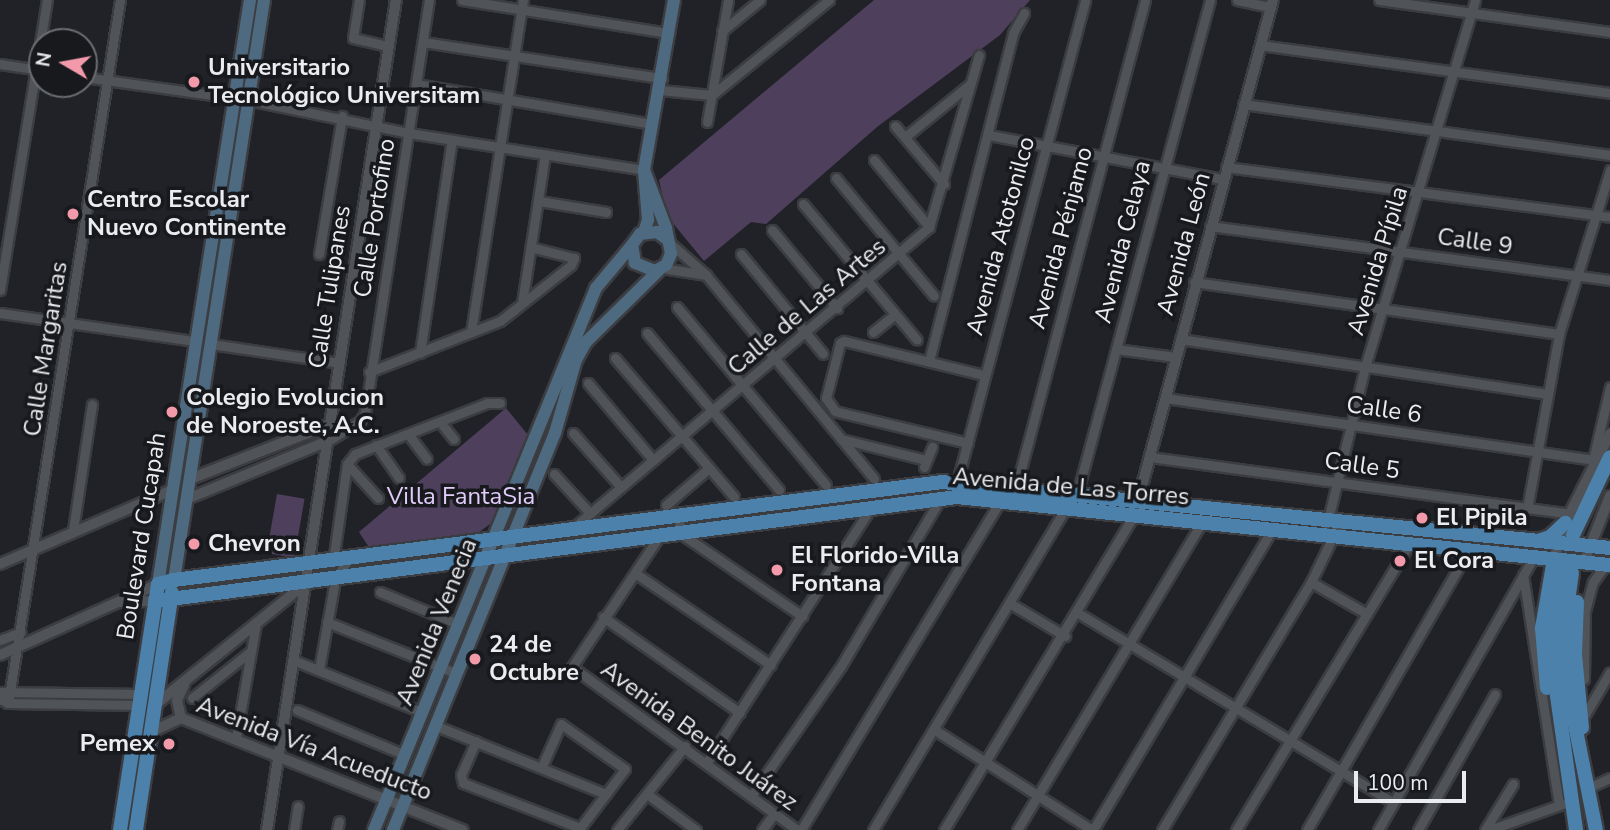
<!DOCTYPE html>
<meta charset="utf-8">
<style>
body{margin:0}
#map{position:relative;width:1610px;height:830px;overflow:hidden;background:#202227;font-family:"Nunito Sans",sans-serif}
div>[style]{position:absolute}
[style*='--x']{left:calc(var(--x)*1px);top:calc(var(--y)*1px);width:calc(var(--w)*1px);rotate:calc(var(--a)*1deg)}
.green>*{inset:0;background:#4e405d;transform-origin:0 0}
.roads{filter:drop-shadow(2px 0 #3c3d41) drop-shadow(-2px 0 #3c3d41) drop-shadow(0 2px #3c3d41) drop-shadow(0 -2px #3c3d41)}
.minor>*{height:9px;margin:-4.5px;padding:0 4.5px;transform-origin:4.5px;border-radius:4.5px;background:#505358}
.tertiary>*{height:10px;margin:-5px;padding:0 5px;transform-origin:5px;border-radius:5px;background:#505358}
.secondary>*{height:12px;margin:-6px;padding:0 6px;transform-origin:6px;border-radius:6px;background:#4e6a81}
.primary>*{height:14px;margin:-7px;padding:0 7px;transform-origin:7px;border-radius:7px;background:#4b81aa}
.dots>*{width:19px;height:19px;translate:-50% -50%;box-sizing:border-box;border:4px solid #17191d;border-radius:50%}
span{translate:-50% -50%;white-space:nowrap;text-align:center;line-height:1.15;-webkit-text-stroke:7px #17191d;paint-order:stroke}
.poi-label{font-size:24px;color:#ebecf0;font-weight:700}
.left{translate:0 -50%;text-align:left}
.right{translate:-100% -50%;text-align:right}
.street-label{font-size:24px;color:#ebecf0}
.park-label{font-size:24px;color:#e1ccfa}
.north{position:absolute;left:28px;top:28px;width:70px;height:70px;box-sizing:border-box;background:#17191d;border:2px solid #6c6d71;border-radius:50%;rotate:280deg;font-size:19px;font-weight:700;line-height:28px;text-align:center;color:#ebecf0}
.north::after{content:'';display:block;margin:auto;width:24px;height:32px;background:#f39aaa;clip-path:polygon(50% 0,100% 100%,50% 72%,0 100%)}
.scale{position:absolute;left:1354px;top:771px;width:112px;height:32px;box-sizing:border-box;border:4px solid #ebecf0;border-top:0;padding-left:9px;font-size:21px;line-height:24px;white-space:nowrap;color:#ebecf0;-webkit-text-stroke:5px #17191d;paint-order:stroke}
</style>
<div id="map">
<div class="green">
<i style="clip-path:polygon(874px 0,1030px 0,1000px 35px,877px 127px,766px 224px,751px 222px,704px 261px,667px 216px,659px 180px)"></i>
<i style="clip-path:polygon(506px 408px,528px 435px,494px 521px,470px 539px,372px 552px,359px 532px)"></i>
<i style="left:277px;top:494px;width:28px;height:60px;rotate:10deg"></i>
</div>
<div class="roads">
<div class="minor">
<i style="--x:359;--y:0;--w:38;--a:99"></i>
<i style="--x:353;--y:38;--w:37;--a:13"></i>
<i style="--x:462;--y:0;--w:210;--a:9.1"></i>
<i style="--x:1237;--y:0;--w:35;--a:12"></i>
<i style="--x:1379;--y:0;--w:233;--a:7.9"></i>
<i style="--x:722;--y:31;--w:49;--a:-39.2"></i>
<i style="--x:423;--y:42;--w:242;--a:8.6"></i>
<i style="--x:1260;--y:45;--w:353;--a:7.8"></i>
<i style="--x:0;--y:64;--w:40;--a:8.5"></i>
<i style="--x:84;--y:77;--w:166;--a:8"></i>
<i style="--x:248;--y:100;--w:164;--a:11.6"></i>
<i style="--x:409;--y:133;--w:238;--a:8.9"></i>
<i style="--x:416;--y:84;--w:240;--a:9.6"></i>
<i style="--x:660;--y:90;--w:52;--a:5.5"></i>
<i style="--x:712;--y:95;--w:151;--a:-39.1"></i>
<i style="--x:1243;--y:104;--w:371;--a:7.9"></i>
<i style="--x:707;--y:122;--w:124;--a:-80.2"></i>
<i style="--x:895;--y:126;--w:76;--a:49.8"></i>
<i style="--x:989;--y:135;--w:237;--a:10.7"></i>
<i style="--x:905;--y:137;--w:82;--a:-39.1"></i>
<i style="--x:874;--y:160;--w:87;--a:50.6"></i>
<i style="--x:1226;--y:167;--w:387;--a:7.4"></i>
<i style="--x:836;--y:178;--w:153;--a:50.3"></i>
<i style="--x:539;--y:201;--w:68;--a:9.3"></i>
<i style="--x:803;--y:204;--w:177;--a:50"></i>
<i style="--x:1210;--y:226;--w:404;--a:7.7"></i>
<i style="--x:772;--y:230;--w:102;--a:50.2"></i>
<i style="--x:670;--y:243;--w:48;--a:41.6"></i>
<i style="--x:706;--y:275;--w:264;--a:50.5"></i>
<i style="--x:319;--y:254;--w:140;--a:-80.5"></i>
<i style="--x:741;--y:254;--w:129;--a:50.6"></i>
<i style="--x:662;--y:268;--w:45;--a:9"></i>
<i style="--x:1194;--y:282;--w:369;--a:8.1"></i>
<i style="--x:0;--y:290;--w:294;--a:-80.8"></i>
<i style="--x:522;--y:303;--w:150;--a:-81.2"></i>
<i style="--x:677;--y:307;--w:232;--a:50.1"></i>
<i style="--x:0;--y:313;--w:197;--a:8.2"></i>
<i style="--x:471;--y:332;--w:336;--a:-81.1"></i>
<i style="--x:873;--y:332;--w:28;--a:-39"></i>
<i style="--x:647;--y:333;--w:205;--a:49.9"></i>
<i style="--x:1180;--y:339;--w:370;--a:8.5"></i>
<i style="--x:211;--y:344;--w:129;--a:8.4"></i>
<i style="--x:1116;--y:349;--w:60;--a:7.7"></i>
<i style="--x:420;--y:353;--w:215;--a:-81.5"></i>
<i style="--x:615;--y:358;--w:183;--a:49.4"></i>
<i style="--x:929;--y:361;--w:339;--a:-75.6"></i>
<i style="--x:1013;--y:33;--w:23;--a:-61"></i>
<i style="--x:369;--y:372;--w:141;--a:-21.3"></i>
<i style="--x:500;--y:321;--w:90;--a:-38.3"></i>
<i style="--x:571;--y:265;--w:8;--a:-67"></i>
<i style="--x:574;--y:258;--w:45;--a:-166"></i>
<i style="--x:588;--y:383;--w:101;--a:49.8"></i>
<i style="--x:1165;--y:398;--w:436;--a:8.2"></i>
<i style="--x:440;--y:422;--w:22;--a:51"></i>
<i style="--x:573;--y:433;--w:72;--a:48.4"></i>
<i style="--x:408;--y:434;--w:31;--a:53"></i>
<i style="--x:841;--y:439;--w:88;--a:13.9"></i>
<i style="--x:328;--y:441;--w:38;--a:-32"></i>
<i style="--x:360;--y:421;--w:9;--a:-58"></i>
<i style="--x:365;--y:413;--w:418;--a:-81.2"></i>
<i style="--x:968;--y:443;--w:137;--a:-166.5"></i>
<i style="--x:835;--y:411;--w:16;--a:-125"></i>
<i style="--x:826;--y:398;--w:57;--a:-75.7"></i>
<i style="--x:840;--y:343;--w:4;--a:-27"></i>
<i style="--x:844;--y:341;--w:144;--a:13.7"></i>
<i style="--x:376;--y:445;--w:40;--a:55.1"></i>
<i style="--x:1150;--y:457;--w:424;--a:7.7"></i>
<i style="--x:1593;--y:460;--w:75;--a:-76.9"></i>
<i style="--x:347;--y:464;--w:46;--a:47.6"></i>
<i style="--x:924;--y:467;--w:22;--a:-68"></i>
<i style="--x:554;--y:474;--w:53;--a:47.3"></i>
<i style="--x:957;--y:482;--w:499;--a:-75.1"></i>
<i style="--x:1016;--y:488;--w:505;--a:-75.19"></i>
<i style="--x:1077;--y:494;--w:512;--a:-74.93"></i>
<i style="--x:666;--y:505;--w:57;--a:-40.7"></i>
<i style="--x:1527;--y:509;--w:178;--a:-79.6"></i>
<i style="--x:1559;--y:334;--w:172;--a:-72.7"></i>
<i style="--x:679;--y:516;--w:17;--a:87"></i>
<i style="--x:680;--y:533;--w:148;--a:34.2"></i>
<i style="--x:1327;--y:524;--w:162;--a:-76.4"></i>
<i style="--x:1365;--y:367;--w:383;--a:-73.3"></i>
<i style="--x:574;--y:527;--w:465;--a:-40.2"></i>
<i style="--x:929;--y:227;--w:179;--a:-73.8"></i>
<i style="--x:73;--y:530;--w:127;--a:-81.4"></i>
<i style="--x:660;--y:535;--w:159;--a:123.7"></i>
<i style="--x:572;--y:667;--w:278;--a:35.9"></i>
<i style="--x:333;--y:562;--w:99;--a:-81.9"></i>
<i style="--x:347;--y:464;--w:13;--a:-51"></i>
<i style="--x:355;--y:454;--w:142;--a:-21.1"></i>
<i style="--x:487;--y:403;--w:13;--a:0"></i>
<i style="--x:635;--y:573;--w:164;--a:34.1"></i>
<i style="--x:1523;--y:575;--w:233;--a:81.1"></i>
<i style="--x:1311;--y:582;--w:64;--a:29.7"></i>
<i style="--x:380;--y:592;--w:84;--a:22.3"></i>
<i style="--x:1011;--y:604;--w:63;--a:30.7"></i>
<i style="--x:1078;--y:613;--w:367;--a:31"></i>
<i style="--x:603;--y:617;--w:167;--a:35"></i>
<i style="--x:327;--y:622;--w:138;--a:21.7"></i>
<i style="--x:0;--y:640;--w:22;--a:-21"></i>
<i style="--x:293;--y:660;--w:139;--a:22"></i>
<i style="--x:319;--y:670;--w:91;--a:-79.9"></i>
<i style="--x:335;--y:580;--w:22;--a:-58"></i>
<i style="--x:1584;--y:679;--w:68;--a:-89.2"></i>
<i style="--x:1585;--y:611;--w:30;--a:-75"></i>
<i style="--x:1593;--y:582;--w:22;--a:-54"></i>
<i style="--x:0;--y:692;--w:141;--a:0.8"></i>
<i style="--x:192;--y:698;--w:75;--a:-38.5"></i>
<i style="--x:0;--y:699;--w:9;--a:27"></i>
<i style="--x:8;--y:703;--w:132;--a:0.9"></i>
<i style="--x:8;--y:703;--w:712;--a:-80.95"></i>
<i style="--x:297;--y:710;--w:117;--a:22.6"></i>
<i style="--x:1583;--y:718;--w:53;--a:-59.6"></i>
<i style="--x:434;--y:725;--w:185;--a:21.9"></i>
<i style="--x:935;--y:730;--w:186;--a:32.5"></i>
<i style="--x:236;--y:738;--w:117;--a:-80.1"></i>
<i style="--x:476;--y:741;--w:37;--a:114"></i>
<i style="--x:461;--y:775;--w:8;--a:76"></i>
<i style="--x:463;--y:783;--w:125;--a:21"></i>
<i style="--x:580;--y:828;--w:74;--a:-52.7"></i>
<i style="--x:625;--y:769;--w:78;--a:-144.9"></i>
<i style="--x:561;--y:724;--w:46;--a:114.3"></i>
<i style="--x:707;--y:762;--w:302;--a:-57.2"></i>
<i style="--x:1586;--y:789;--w:26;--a:-25"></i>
<i style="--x:647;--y:794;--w:61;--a:36.3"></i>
<i style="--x:751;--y:796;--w:158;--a:-55.3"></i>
<i style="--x:841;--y:666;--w:194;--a:-59.3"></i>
<i style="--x:294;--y:830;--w:24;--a:-81"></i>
<i style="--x:337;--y:830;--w:9;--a:-77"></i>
<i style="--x:617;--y:830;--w:108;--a:-51"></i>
<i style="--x:762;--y:830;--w:20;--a:-53"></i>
<i style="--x:801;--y:830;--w:385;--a:-58.8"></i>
<i style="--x:873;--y:830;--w:375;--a:-59.1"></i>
<i style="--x:944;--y:830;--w:366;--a:-58.9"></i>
<i style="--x:1017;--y:830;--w:359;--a:-59"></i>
<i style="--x:1093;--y:830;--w:349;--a:-59.2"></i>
<i style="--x:1162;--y:830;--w:289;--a:-59"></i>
<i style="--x:1311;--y:582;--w:67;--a:-64.2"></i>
<i style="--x:1236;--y:830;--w:334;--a:-58.8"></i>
<i style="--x:1307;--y:830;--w:322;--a:-60"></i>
<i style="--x:1378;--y:830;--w:314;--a:-60.3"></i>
<i style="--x:1418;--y:830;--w:156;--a:-60.5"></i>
<i style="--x:1485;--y:830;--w:54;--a:-58.7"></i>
<i style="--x:1489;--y:830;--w:78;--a:-19.4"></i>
</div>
<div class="tertiary">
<i style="--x:190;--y:479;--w:150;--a:-21.4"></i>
<i style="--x:187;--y:499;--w:152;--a:-22.4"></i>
<i style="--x:1136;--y:508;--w:526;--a:-74.91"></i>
<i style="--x:1554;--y:559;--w:38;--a:-73"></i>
<i style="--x:1565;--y:523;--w:100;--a:-63.2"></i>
<i style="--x:1584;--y:562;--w:71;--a:-68.5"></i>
<i style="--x:0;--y:564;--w:187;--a:-23.3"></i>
<i style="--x:121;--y:602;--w:34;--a:-2"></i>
<i style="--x:0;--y:655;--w:173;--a:-24.2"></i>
<i style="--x:155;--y:705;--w:193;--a:-38.9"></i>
<i style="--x:181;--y:718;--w:18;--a:-103"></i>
<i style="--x:177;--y:700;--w:17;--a:-65"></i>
<i style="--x:151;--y:732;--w:33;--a:-25"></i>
<i style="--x:181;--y:718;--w:303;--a:21.7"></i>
<i style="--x:267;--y:830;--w:840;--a:-81.17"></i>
</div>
<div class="secondary">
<i style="--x:644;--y:170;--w:62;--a:69.2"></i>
<i style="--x:666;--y:228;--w:26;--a:79"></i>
<i style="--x:671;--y:254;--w:12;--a:114"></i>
<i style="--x:666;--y:265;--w:13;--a:151"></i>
<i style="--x:655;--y:271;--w:22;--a:-158"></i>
<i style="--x:635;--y:263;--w:18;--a:-99"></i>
<i style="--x:632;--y:245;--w:14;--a:-54"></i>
<i style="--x:640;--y:234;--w:17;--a:-7"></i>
<i style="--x:657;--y:232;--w:14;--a:36"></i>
<i style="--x:644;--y:232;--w:13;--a:-72"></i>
<i style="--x:648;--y:220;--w:50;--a:-94.6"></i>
<i style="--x:644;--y:170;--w:173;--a:-80"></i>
<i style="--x:174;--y:580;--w:587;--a:-81.18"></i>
<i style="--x:158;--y:584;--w:591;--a:-81.05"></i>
<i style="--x:374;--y:830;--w:586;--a:-67.73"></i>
<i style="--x:596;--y:288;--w:56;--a:-50.1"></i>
<i style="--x:393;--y:830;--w:429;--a:-67.8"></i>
<i style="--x:555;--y:433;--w:76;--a:-74"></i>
<i style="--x:576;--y:360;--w:21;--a:-61"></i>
<i style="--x:586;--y:342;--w:103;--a:-44.6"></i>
</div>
<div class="primary">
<i style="--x:1573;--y:535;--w:86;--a:-64.6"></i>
<i style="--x:1538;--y:541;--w:13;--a:-18"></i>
<i style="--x:1550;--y:537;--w:21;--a:-43"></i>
<i style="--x:1562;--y:572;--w:48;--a:99.7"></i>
<i style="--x:1554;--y:619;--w:56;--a:90"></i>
<i style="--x:1554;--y:675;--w:157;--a:81.9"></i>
<i style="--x:1572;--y:573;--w:57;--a:98.1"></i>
<i style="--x:1564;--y:629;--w:51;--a:87.8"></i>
<i style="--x:1566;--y:680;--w:153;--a:78.7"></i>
<i style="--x:155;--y:601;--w:809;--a:-7.39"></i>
<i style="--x:957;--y:497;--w:657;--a:5.95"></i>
<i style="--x:1577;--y:602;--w:53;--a:92.2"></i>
<i style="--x:1575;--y:655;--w:73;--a:84.5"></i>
<i style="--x:1547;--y:688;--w:60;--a:-94.8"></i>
<i style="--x:1542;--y:628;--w:70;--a:-80.1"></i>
<i style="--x:120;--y:830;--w:249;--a:-81.2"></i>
<i style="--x:158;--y:584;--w:16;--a:-14"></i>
<i style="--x:174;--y:580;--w:774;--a:-7.27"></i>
<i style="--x:942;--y:482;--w:671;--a:5.64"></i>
<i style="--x:136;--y:830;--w:240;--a:-81.4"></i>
</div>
</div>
<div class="dots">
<i style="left:194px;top:82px;background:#f39aaa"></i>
<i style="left:73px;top:214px;background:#f39aaa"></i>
<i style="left:172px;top:412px;background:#f39aaa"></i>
<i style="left:1422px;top:518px;background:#f39aaa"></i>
<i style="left:194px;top:544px;background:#f39aaa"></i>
<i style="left:1400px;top:561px;background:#f39aaa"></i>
<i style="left:777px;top:570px;background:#f39aaa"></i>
<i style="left:475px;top:659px;background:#f39aaa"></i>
<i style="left:169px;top:744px;background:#f39aaa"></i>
</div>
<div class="poi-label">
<span class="left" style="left:208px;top:82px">Universitario<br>Tecnológico Universitam</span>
<span class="left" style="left:87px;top:214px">Centro Escolar<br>Nuevo Continente</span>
<span class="left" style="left:186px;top:412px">Colegio Evolucion<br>de Noroeste, A.C.</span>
<span class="left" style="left:1436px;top:518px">El Pipila</span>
<span class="left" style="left:208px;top:544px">Chevron</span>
<span class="left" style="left:791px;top:570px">El Florido-Villa<br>Fontana</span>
<span class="left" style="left:1414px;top:561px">El Cora</span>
<span class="left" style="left:489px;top:659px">24 de<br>Octubre</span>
<span class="right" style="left:155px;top:744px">Pemex</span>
</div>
<div class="street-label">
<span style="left:375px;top:218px;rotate:-81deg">Calle Portofino</span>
<span style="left:1001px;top:236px;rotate:-75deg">Avenida Atotonilco</span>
<span style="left:1061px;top:238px;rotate:-75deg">Avenida Pénjamo</span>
<span style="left:1123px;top:242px;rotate:-76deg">Avenida Celaya</span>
<span style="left:1475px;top:242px;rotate:8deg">Calle 9</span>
<span style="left:1184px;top:244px;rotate:-75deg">Avenida León</span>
<span style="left:1378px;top:261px;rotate:-73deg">Avenida Pípila</span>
<span style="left:330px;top:287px;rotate:-81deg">Calle Tulipanes</span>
<span style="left:807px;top:307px;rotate:-40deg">Calle de Las Artes</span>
<span style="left:46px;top:349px;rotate:-81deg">Calle Margaritas</span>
<span style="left:1384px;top:410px;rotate:8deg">Calle 6</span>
<span style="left:1362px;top:466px;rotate:8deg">Calle 5</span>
<span style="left:1071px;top:487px;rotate:5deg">Avenida de Las Torres</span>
<span style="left:142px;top:536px;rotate:-81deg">Boulevard Cucapah</span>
<span style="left:437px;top:622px;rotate:-68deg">Avenida Venecia</span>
<span style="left:699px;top:736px;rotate:36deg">Avenida Benito Juárez</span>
<span style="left:314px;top:749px;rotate:21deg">Avenida Vía Acueducto</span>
</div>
<div class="park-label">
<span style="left:461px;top:497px">Villa FantaSia</span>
</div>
<div class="north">N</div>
<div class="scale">100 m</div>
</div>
